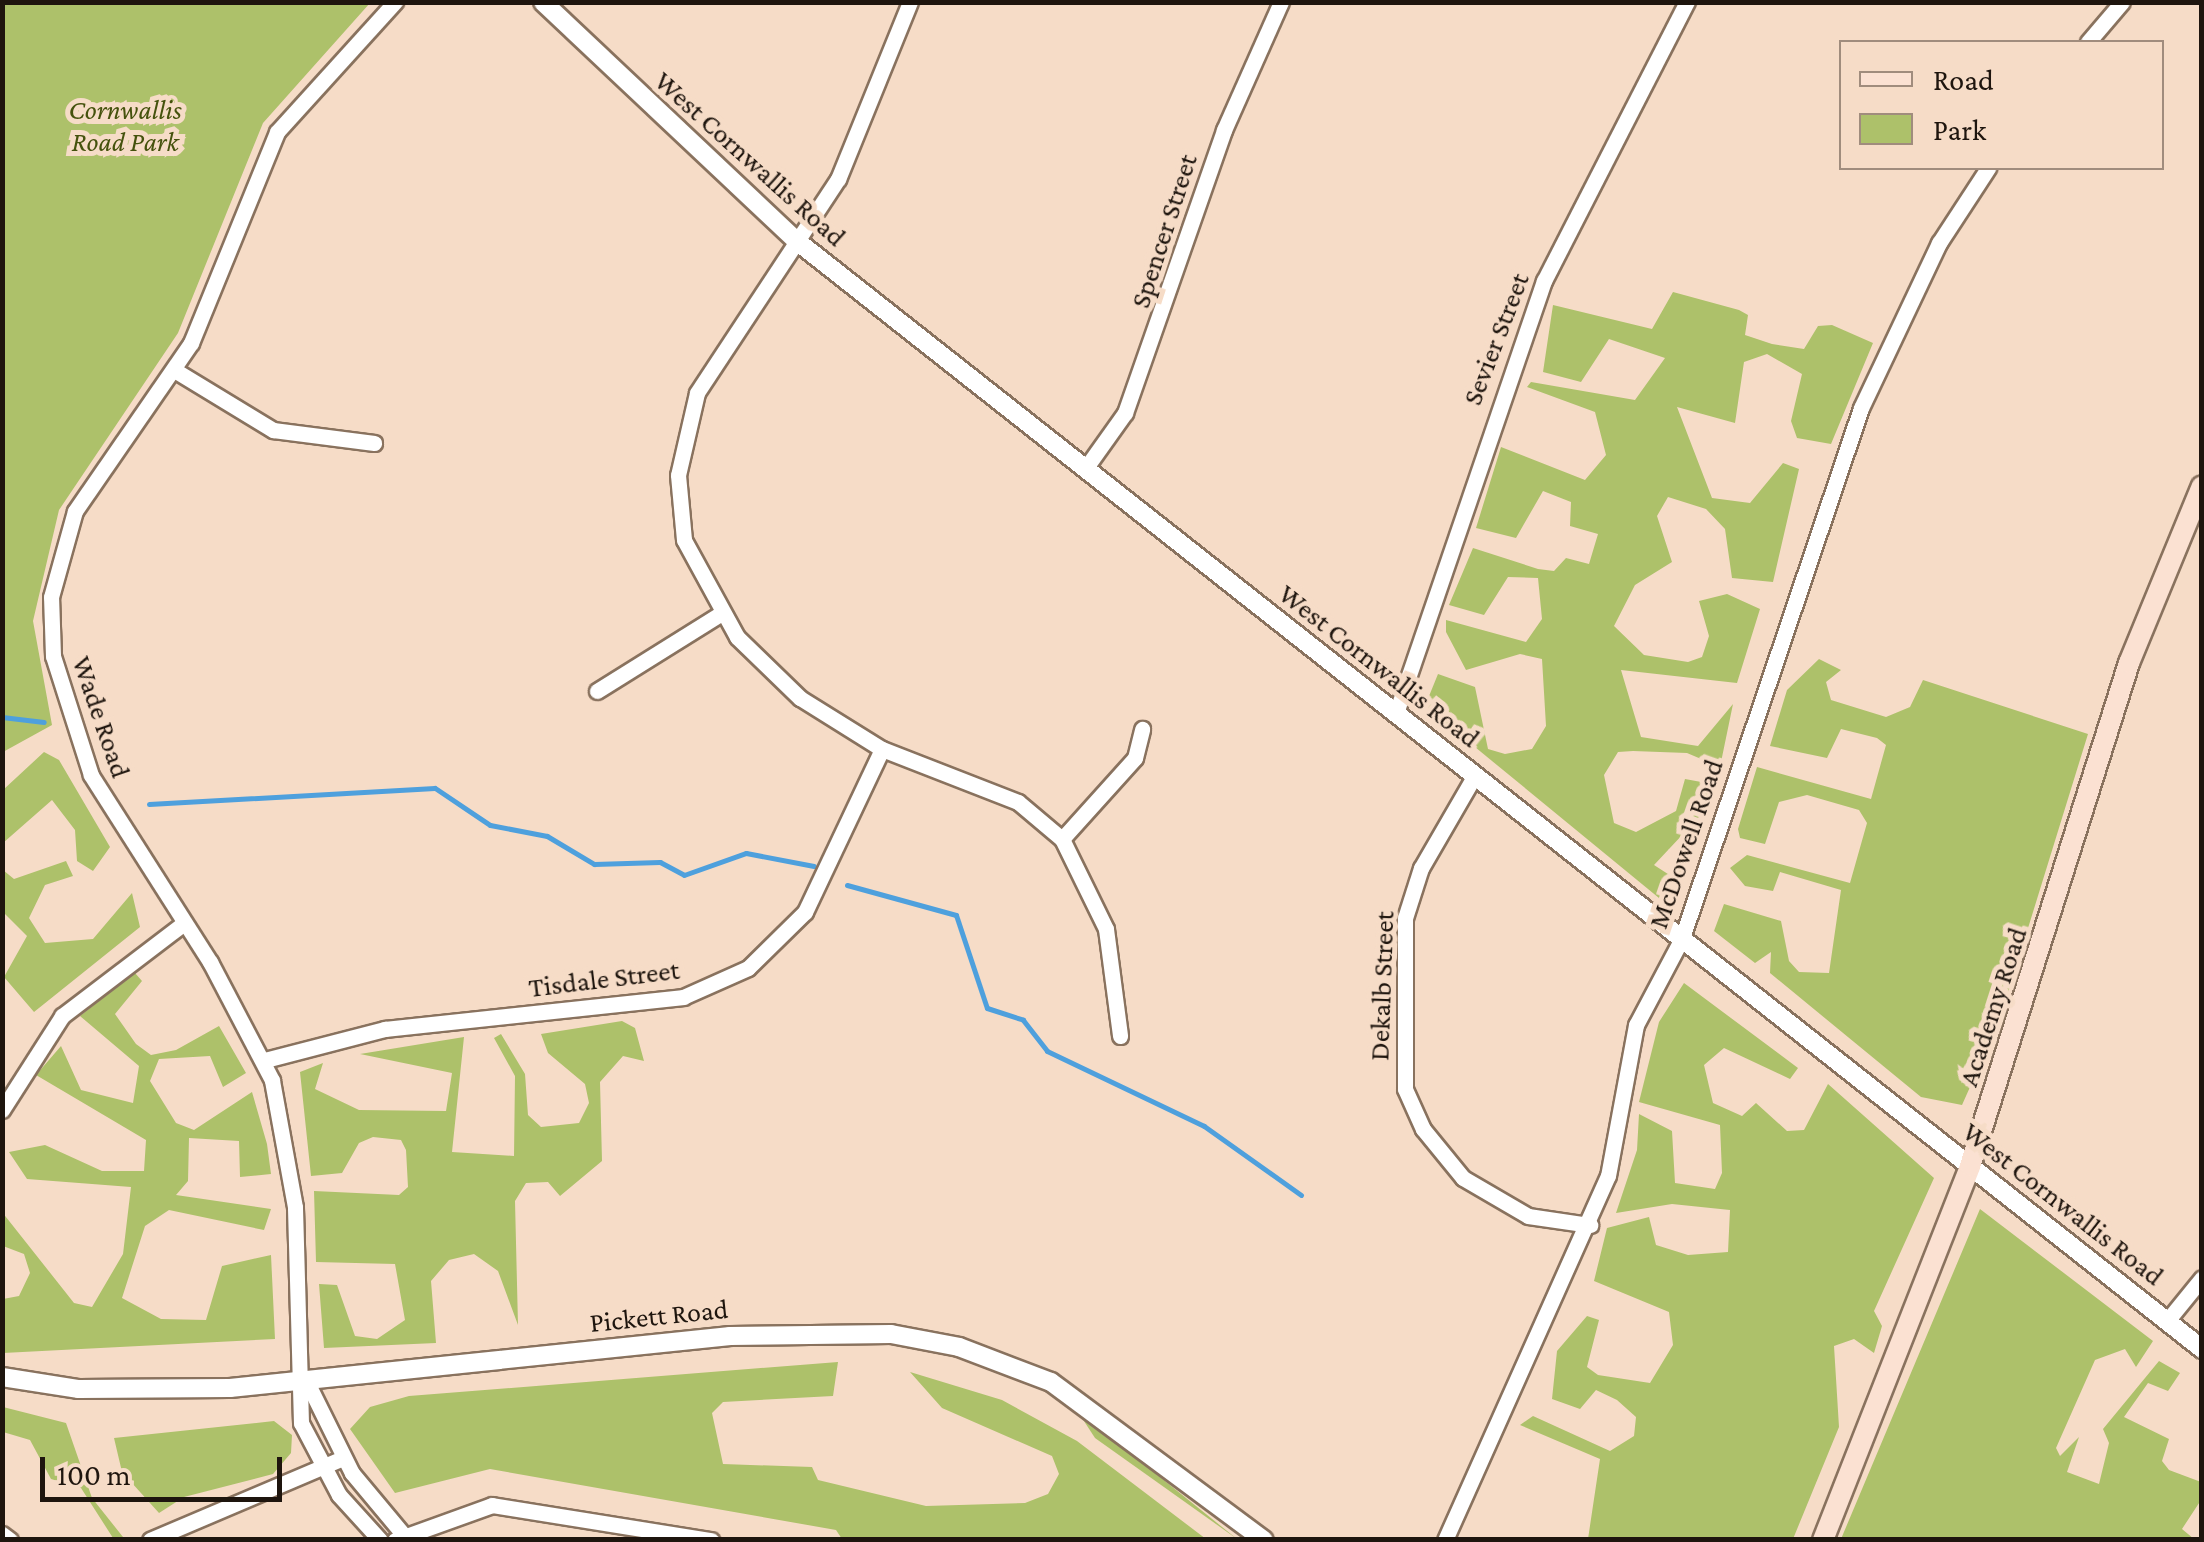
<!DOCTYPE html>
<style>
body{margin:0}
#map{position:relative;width:2204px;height:1542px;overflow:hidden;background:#f6dcc7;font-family:"Crimson Pro",serif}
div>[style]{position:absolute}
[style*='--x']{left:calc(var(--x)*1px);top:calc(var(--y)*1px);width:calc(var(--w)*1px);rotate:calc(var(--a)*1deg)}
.green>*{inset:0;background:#adc16a}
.stream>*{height:5px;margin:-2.5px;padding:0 2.5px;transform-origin:2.5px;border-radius:2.5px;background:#4ea0dd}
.roads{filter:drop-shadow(2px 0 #89725e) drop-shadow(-2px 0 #89725e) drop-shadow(0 2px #89725e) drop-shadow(0 -2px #89725e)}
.minor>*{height:15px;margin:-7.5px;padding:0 7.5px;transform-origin:7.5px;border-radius:7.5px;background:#fff}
.tertiary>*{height:18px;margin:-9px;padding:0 9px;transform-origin:9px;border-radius:9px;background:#fff}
.secondary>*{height:20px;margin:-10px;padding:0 10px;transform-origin:10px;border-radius:10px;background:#fbe1d2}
span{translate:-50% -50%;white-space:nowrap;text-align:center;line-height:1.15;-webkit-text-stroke:10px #f6dcc7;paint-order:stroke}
.park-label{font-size:28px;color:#45520d;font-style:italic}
.street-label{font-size:28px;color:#1e150e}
.frame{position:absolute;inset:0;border:5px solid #1e150e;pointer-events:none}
.legend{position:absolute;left:1839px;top:40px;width:325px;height:130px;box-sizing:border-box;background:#f6dcc7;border:2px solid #a08c7d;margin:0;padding:12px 18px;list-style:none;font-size:30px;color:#1e150e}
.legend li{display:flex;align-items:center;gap:20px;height:50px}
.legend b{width:50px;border:2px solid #a08c7d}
.scale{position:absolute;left:40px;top:1457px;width:242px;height:45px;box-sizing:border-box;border:5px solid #1e150e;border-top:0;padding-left:12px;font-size:30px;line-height:35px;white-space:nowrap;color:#1e150e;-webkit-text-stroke:8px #f6dcc7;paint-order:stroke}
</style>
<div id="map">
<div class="green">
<i style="clip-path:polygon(2px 3px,370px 3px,263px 123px,178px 333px,59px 510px,33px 621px,52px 725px,3px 752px)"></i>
<i style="clip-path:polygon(1673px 292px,1739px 310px,1748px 315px,1745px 335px,1772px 344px,1804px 349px,1818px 326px,1832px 325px,1873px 343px,1831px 444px,1797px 438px,1791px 421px,1802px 374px,1767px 354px,1744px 362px,1735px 423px,1677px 407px,1712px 498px,1750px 503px,1783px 463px,1799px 469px,1773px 582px,1732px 578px,1725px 529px,1706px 509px,1668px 497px,1657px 516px,1672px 562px,1635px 585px,1614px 626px,1644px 655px,1688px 662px,1702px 657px,1709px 636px,1699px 601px,1727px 594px,1760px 609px,1737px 683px,1621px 670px,1641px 737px,1698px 746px,1733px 704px,1720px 767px,1687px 753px,1633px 751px,1618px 752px,1604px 775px,1614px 823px,1636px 832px,1676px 811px,1685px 779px,1712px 784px,1700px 816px,1654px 865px,1671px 876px,1678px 855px,1686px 859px,1681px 889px,1659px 898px,1425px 706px,1438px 674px,1475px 687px,1488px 749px,1505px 754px,1532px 749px,1546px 726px,1542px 659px,1520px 654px,1466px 670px,1446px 632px,1446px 620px,1526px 642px,1542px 619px,1538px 578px,1508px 577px,1484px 615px,1449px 605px,1473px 548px,1538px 569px,1554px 571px,1566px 558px,1589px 564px,1598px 534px,1570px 526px,1571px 502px,1543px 491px,1516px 538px,1476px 528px,1501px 447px,1585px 480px,1606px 455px,1595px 412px,1527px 387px,1531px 382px,1635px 400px,1665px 358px,1609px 339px,1581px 382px,1543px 372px,1553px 305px,1652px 329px)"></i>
<i style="clip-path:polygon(1819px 659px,1841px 670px,1826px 682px,1831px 700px,1886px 717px,1910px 707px,1923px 680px,2088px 734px,1999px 1022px,1962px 1105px,1921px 1097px,1770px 973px,1771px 952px,1755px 963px,1714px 931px,1724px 904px,1781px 921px,1789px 961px,1799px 972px,1829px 973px,1841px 890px,1780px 872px,1773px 891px,1745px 886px,1730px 868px,1747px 855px,1850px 883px,1867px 823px,1859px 810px,1807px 795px,1779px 802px,1765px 844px,1740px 838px,1738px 829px,1757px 767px,1871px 799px,1886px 745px,1877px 738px,1841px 729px,1827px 758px,1770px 746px,1787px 690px)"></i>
<i style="clip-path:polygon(44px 752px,59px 760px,110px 847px,93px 871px,77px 861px,75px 830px,52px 800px,3px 843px,3px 790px)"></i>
<i style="clip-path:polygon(66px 861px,73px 876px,45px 885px,29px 918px,45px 943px,93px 939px,132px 893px,140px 927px,34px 1012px,4px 977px,27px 936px,3px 912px,3px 870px,14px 879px)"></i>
<i style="clip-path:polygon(135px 973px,142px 981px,115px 1014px,136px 1044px,151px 1055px,176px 1050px,219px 1026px,246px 1073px,223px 1087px,210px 1056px,159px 1059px,150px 1081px,176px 1123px,194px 1130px,252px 1092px,267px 1144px,271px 1174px,240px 1177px,239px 1141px,189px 1138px,188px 1181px,176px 1195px,271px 1209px,264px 1230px,169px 1210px,145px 1226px,122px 1298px,161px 1319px,206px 1320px,222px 1266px,271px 1255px,275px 1339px,3px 1353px,3px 1299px,19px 1296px,30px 1273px,24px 1254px,3px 1246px,2px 1212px,74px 1303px,92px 1307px,123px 1254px,131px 1187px,27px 1179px,9px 1152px,45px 1145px,102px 1171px,144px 1171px,146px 1140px,36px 1075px,61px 1046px,81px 1090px,133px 1103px,139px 1066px,80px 1016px)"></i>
<i style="clip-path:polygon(1684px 983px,1798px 1068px,1790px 1079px,1724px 1048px,1704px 1065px,1713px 1103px,1742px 1116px,1756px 1103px,1787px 1131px,1804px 1130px,1828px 1084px,1934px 1178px,1874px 1311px,1882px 1326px,1874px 1353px,1854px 1339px,1834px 1346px,1839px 1427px,1793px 1539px,1588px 1539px,1600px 1459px,1520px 1425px,1533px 1416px,1610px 1451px,1634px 1436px,1636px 1417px,1617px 1400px,1596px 1390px,1580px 1409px,1552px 1399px,1557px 1351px,1587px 1316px,1599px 1320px,1587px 1367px,1598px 1375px,1650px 1383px,1673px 1345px,1669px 1312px,1594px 1281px,1607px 1228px,1649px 1217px,1656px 1245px,1688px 1255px,1728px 1252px,1730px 1210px,1672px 1204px,1616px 1213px,1637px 1150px,1639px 1114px,1672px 1131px,1675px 1183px,1715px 1189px,1722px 1173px,1720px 1125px,1639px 1102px,1659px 1022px)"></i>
<i style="clip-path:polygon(622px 1021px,635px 1028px,644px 1061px,623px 1056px,600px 1082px,602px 1161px,560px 1196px,548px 1182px,526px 1183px,515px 1201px,518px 1325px,498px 1271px,474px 1254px,449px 1260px,431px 1281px,436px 1343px,324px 1348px,319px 1284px,337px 1285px,355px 1336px,377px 1339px,405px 1320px,395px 1264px,316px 1262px,314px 1191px,399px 1195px,408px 1187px,406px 1150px,401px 1140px,373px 1137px,359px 1143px,342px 1173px,311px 1176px,300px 1072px,323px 1063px,315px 1089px,359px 1110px,446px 1111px,452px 1073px,360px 1054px,464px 1037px,452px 1152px,514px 1156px,515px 1076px,494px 1038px,501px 1034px,525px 1074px,528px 1115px,541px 1127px,579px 1123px,589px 1103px,585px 1084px,548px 1053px,541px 1034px)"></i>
<i style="clip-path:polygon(1980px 1209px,2153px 1341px,2136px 1367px,2125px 1349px,2095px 1360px,2056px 1448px,2060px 1456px,2079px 1437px,2067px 1472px,2099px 1484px,2109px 1443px,2103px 1429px,2159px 1361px,2180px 1373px,2168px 1391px,2148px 1383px,2124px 1417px,2169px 1439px,2162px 1461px,2169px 1470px,2201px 1482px,2201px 1500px,2182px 1529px,2194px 1539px,1841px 1539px)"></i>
<i style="clip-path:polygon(838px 1362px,833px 1396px,723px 1402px,712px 1413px,723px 1464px,812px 1467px,818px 1480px,926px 1506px,1025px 1503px,1048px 1494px,1059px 1474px,1052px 1456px,942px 1408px,910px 1372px,1002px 1400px,1077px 1441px,1206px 1539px,842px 1539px,836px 1530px,490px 1469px,395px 1493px,350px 1429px,370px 1407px,409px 1396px)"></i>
<i style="clip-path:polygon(3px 1407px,66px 1423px,92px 1498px,123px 1537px,113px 1538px,81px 1488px,51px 1479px,30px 1440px,3px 1432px)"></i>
<i style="clip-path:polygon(1082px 1418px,1104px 1432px,1237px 1539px,1095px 1438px)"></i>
<i style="clip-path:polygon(274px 1421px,292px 1435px,291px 1453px,273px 1474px,184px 1497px,159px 1513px,122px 1472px,114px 1438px)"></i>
</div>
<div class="stream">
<i style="--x:2;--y:717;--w:42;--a:6.8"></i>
<i style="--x:149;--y:804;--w:286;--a:-3.2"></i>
<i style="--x:435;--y:788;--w:66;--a:33.9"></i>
<i style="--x:490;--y:825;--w:58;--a:10.9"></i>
<i style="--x:547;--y:836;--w:55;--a:30.8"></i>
<i style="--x:594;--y:864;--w:66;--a:-1.7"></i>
<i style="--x:660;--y:862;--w:27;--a:28"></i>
<i style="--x:684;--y:875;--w:66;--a:-19.5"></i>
<i style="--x:746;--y:853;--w:69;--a:10.8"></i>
<i style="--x:847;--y:885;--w:113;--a:15.4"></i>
<i style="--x:956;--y:915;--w:98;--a:71.6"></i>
<i style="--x:987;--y:1008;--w:38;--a:18"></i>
<i style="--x:1023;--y:1020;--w:39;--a:52"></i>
<i style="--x:1047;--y:1051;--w:174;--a:25.5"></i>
<i style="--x:1204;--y:1126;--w:119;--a:35.4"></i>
</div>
<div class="roads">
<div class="minor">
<i style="--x:910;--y:2;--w:191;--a:112.1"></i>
<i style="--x:838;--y:179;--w:256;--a:123.4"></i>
<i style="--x:697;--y:393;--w:84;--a:103"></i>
<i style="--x:678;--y:475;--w:65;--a:84.7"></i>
<i style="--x:684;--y:540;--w:111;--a:61.3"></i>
<i style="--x:737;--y:637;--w:88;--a:44.1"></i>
<i style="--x:800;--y:698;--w:97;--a:31.9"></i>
<i style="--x:882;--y:749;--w:146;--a:21.3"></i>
<i style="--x:1018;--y:802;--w:57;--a:40.1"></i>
<i style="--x:1062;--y:839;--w:100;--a:63.9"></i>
<i style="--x:1106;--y:929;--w:108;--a:82.5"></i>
<i style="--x:2088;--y:42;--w:52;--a:-49.6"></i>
<i style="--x:176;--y:371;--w:114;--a:31.3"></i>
<i style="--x:273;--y:430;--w:102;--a:7.3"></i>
<i style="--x:1085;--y:469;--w:69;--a:-54.5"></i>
<i style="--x:1125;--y:413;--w:300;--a:-70.7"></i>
<i style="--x:1224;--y:130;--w:140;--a:-66"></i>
<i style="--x:597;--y:691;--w:145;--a:-32"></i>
<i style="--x:1396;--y:713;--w:457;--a:-71.1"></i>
<i style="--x:1544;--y:281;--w:314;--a:-62.9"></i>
<i style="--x:1475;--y:775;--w:108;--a:120.1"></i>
<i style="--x:1421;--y:868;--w:52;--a:107.7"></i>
<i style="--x:1405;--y:918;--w:171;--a:90"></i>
<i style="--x:1405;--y:1089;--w:44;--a:65.8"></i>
<i style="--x:1423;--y:1129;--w:63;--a:50.8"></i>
<i style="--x:1463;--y:1178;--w:75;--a:30.3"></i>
<i style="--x:1528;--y:1216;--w:63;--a:8.3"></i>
<i style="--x:1062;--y:839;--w:109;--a:-48"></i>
<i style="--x:1135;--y:758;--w:30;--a:-76"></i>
<i style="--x:265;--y:1060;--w:124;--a:-14.5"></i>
<i style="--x:385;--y:1029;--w:300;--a:-6.1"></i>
<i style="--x:683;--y:997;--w:71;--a:-24"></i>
<i style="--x:748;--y:968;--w:80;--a:-44.5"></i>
<i style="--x:805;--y:912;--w:180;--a:-64.7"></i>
<i style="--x:2;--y:1110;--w:112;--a:-57.4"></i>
<i style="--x:62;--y:1016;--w:153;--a:-37.3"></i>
<i style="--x:2167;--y:1321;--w:55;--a:-50.9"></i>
<i style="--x:306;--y:1380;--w:104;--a:63.7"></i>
<i style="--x:352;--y:1473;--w:86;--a:50.2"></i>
<i style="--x:2;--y:1534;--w:10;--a:37"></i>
<i style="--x:150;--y:1540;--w:210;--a:-23"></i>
<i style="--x:380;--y:1540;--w:61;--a:-132.3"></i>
<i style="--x:339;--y:1495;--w:81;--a:-117.8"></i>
<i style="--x:301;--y:1423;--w:216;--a:-91.6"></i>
<i style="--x:295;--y:1207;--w:129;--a:-100.3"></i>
<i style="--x:272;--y:1080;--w:133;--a:-117.7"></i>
<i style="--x:210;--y:962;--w:222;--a:-122.5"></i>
<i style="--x:91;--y:775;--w:125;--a:-107.7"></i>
<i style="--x:53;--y:656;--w:59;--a:-91.9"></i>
<i style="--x:51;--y:597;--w:89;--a:-74.4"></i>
<i style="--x:75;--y:511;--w:204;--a:-55.4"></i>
<i style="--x:191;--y:343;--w:228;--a:-67.8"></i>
<i style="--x:277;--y:132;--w:176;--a:-47.8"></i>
<i style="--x:395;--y:1540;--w:103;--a:-19.8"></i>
<i style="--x:492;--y:1505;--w:222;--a:9.1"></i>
<i style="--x:1445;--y:1540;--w:399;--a:-65.9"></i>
<i style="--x:1608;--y:1176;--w:154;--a:-79.5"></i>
<i style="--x:1636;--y:1025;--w:98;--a:-62.1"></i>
<i style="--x:1682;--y:938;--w:559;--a:-71.34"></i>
<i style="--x:1861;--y:408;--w:183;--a:-64.7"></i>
<i style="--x:1939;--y:243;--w:90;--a:-56.8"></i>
</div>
<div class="tertiary">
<i style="--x:543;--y:2;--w:350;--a:43.3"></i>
<i style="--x:798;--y:242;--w:1788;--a:38.25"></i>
<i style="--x:2;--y:1377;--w:78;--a:8.9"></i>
<i style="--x:79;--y:1389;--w:151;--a:-0.4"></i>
<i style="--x:230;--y:1388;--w:503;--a:-5.94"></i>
<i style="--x:730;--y:1336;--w:161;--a:-0.7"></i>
<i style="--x:891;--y:1334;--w:69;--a:10.8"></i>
<i style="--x:959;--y:1347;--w:98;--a:20.8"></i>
<i style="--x:1051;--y:1382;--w:265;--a:36.6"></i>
</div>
<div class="secondary">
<i style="--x:1823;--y:1540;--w:402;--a:-68.5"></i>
<i style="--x:1970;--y:1166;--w:528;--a:-72.46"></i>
<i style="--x:2129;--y:663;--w:191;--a:-67.6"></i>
</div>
</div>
<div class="park-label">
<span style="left:125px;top:126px">Cornwallis<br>Road Park</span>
</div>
<div class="street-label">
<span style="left:750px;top:159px;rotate:42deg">West Cornwallis Road</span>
<span style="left:1164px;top:231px;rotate:-72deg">Spencer Street</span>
<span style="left:1496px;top:339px;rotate:-69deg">Sevier Street</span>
<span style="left:1379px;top:666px;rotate:38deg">West Cornwallis Road</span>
<span style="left:101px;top:717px;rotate:71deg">Wade Road</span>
<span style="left:1686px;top:844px;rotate:-71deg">McDowell Road</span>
<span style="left:604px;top:979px;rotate:-7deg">Tisdale Street</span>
<span style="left:1382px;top:986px;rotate:-88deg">Dekalb Street</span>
<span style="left:1993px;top:1007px;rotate:-72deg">Academy Road</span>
<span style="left:2063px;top:1204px;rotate:38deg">West Cornwallis Road</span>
<span style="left:659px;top:1316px;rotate:-6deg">Pickett Road</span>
</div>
<div class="frame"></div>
<ul class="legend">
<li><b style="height:12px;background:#fbe1d2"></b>Road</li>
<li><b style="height:28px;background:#adc16a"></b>Park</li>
</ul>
<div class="scale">100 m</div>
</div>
